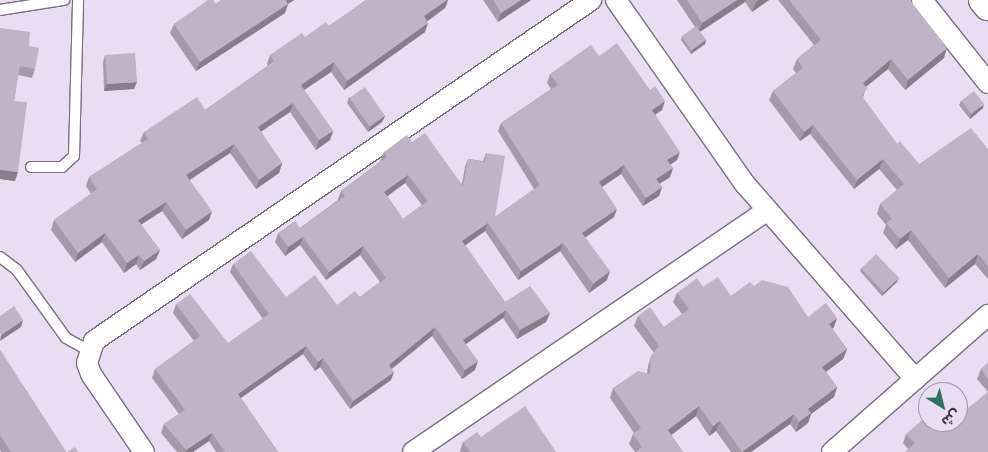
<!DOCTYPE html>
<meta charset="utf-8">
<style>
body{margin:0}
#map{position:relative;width:988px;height:452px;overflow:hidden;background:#e8ddf1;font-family:Raleway,"Noto Sans Arabic",sans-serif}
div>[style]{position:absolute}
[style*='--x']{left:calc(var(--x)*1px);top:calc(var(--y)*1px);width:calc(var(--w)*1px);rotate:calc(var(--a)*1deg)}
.roads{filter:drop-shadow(1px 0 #797081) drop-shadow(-1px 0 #797081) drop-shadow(0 1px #797081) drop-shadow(0 -1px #797081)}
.lane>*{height:10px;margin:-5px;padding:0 5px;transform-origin:5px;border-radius:5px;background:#fff}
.street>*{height:20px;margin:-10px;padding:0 10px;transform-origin:10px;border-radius:10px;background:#fff}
.secondary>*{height:28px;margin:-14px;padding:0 14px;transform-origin:14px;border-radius:14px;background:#fff}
.wall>*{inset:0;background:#a39baa}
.shaded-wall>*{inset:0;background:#857e8b}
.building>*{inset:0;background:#beb4c6;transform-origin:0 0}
span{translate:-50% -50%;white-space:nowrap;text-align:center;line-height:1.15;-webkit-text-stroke:4px #e8ddf1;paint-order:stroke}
.north{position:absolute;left:918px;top:382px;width:50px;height:50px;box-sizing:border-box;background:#e8ddf1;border:1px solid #a39baa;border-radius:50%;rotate:144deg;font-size:14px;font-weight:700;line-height:20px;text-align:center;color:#3c3840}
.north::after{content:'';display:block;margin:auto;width:18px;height:22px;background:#31705d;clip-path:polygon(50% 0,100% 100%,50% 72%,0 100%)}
</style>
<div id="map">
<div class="roads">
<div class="lane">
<i style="--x:0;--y:10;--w:65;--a:-8.9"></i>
<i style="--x:31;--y:167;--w:31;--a:0"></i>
<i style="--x:62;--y:167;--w:16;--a:-43"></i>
<i style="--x:74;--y:156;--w:156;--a:-88.5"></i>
<i style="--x:0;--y:257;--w:21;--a:37"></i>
<i style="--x:17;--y:270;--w:84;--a:54.2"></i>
<i style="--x:66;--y:338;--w:26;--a:29"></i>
</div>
<div class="street">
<i style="--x:616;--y:0;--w:225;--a:55"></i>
<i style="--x:745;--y:184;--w:259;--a:48.9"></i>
<i style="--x:922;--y:0;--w:106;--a:51.5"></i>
<i style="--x:144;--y:452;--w:94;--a:-124.2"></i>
<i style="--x:91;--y:374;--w:12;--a:-110"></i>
<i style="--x:87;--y:363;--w:23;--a:-72"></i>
<i style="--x:94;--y:341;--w:603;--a:-34.45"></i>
<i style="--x:413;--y:452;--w:427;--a:-34.3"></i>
<i style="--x:832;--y:452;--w:208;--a:-41.3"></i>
</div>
<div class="secondary">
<i style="--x:983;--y:0;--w:8;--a:50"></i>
</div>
</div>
<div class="wall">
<i style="clip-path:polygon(221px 0,294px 0,288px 4px,285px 13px,196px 71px,170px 33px,174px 24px,216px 4px)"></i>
<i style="clip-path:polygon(366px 0,448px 0,445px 8px,427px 21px,425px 32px,344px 90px,331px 72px,304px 90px,333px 131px,330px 140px,316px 150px,290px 112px,261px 132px,282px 163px,279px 173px,256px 189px,230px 153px,190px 180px,209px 220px,182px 239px,162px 211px,141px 225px,160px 250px,156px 259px,140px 270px,136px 264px,124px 273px,102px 242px,75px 262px,51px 230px,54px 220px,91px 194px,86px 186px,89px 177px,142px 143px,140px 141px,144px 132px,205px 110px,268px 66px,267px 64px,270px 55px,305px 37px,329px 26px)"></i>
<i style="clip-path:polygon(483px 0,531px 0,498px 22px)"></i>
<i style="clip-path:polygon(677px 0,769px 0,752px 12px,745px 2px,700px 32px,706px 40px,705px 44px,691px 54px,681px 40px,682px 37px,695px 27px)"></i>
<i style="clip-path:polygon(778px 0,910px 0,944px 58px,905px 90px,888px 69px,866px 87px,863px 98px,897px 144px,919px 164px,988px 149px,988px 279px,975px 264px,945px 288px,908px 240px,896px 249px,883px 233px,886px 225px,877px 214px,880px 204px,897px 190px,879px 169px,854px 189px,810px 134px,800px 141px,769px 100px,773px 91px,796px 73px,793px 69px,797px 59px,814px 45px)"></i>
<i style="clip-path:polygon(0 28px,29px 46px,35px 69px,32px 78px,18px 75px,14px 101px,15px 181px,0 179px)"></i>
<i style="clip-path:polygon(105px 55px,134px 89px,104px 91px,103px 62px)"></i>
<i style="clip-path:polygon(evenodd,599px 56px,662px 110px,655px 114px,677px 160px,670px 165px,673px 168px,670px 177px,659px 184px,662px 187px,659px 196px,643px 206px,621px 174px,602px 187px,614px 217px,585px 237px,607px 280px,589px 293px,560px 251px,518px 280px,485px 231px,465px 245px,505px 302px,550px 313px,546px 322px,517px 339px,503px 318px,466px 344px,475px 370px,462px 379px,432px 336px,392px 369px,391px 380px,350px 409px,320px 367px,315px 371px,303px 354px,241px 398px,278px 452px,216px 452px,209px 441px,193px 452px,177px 452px,161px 433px,164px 424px,179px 414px,152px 378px,155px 369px,194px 341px,173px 313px,176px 304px,228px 343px,263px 319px,230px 272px,233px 264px,286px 297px,337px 305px,360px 297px,380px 282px,360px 255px,326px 280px,300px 245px,285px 256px,275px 242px,278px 233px,300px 228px,338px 200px,338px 199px,341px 191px,381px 161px,380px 161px,384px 152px,412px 142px,462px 184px,465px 167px,468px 159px,483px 161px,486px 153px,495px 217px,534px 189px,498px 131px,501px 123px,551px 89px,547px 83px,550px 74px,599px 56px,405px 183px,422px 205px,403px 219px,387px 196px,405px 183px)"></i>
<i style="clip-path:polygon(349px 97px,385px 116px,382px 122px,368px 132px,347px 103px)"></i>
<i style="clip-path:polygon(961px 101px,983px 108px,970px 119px,959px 105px)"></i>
<i style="clip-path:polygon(861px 268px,897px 282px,882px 296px,860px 271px)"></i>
<i style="clip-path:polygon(754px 286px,808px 317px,834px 327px,832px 329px,847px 349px,843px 359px,826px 372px,837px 387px,834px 397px,811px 414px,808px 423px,796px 432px,790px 424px,751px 452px,731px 452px,716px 431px,709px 436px,696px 416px,671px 435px,683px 452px,635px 452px,629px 444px,633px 434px,634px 433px,610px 398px,613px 388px,647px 373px,648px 366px,651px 356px,654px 353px,634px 326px,638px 316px,664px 327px,682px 314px,673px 302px,677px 293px,703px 287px,731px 296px)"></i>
<i style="clip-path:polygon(0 350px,66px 452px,1px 452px,0 450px)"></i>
<i style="clip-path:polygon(988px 363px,988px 452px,908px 449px,903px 443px,906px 434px,959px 416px,988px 392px,977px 379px,981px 369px)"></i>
<i style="clip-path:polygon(481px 437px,556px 452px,461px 452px,460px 451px,463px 442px)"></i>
</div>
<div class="shaded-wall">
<i style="clip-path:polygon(284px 0,294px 0,288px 4px,285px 13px,196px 71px,200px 62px)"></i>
<i style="clip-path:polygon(447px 0,448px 0,445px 8px,421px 26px,424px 16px)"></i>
<i style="clip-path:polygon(521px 0,531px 0,498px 22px,501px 13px)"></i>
<i style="clip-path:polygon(737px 0,746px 0,745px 2px,698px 33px,702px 23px)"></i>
<i style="clip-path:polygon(759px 0,769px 0,752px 12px,756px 2px)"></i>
<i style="clip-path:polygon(428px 23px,425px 32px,344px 90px,347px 81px)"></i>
<i style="clip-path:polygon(706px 40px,705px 44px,691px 54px,692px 50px)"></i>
<i style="clip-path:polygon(947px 48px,944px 58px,905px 90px,908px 80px)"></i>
<i style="clip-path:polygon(891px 59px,888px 69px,859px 92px,863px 83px)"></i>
<i style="clip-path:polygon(334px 62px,331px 72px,298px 94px,301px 85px)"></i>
<i style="clip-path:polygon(137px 82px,134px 89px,104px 91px,107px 84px)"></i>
<i style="clip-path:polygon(665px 101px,662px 110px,649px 119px,652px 110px)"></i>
<i style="clip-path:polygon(293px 103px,290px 112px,254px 136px,258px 127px)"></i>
<i style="clip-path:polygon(984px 104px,983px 108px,970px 119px,971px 115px)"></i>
<i style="clip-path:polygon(385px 116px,382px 122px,368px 132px,370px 127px)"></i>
<i style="clip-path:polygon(813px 125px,810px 134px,800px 141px,804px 132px)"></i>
<i style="clip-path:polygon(333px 131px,330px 140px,316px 150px,319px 140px)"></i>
<i style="clip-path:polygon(234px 144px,230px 153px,183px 184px,186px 175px)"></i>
<i style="clip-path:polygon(680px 152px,677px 160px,664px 169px,667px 160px)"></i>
<i style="clip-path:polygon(883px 159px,879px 169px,854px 189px,857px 180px)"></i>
<i style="clip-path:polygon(282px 163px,279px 173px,256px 189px,259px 180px)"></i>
<i style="clip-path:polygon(624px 165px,621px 174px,596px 191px,599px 182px)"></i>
<i style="clip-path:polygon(673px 168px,670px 177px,653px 188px,656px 179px)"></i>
<i style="clip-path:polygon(0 170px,18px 172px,15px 181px,0 179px)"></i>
<i style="clip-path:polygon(408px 175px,405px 183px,381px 201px,384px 192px)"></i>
<i style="clip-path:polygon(662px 187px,659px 196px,643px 206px,646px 198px)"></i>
<i style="clip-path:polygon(166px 202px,162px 211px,134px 229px,138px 220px)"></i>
<i style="clip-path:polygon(617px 209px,614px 217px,579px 242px,582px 233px)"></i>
<i style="clip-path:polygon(212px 211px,209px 220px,182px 239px,186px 230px)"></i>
<i style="clip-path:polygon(488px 223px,485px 231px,459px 250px,462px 241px)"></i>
<i style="clip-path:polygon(911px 230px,908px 240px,896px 249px,900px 239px)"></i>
<i style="clip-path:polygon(105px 233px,102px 242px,75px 262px,78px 253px)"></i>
<i style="clip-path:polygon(303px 237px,300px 245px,285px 256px,288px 247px)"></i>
<i style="clip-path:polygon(563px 243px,560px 251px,518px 280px,521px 271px)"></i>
<i style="clip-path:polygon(363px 246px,360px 255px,326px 280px,329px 272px)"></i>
<i style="clip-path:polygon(160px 250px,156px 259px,140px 270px,144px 261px)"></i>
<i style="clip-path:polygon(978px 254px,975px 264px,945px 288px,949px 278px)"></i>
<i style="clip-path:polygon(139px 255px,136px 264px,124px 273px,127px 263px)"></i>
<i style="clip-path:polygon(610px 271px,607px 280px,589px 293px,593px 284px)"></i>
<i style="clip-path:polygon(899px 278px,897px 282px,882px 296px,884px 292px)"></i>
<i style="clip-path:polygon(506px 310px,503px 318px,460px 348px,463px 340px)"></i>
<i style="clip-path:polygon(550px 313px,546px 322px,517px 339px,520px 330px)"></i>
<i style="clip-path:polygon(837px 318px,834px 327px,825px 334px,829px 324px)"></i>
<i style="clip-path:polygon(23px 320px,21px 327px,0 341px,1px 335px)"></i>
<i style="clip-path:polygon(435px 327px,432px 336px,386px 373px,389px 365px)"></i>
<i style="clip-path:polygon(306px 346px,303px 354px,235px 402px,238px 394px)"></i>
<i style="clip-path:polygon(847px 349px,843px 359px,819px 377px,822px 367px)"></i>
<i style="clip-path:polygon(323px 358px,320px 367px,315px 371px,318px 362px)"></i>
<i style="clip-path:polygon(478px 361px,475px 370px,462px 379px,465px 370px)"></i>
<i style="clip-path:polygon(394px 372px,391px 380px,350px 409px,353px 401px)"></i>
<i style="clip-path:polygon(837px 387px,834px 397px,811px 414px,808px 423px,796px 432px,799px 422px,808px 409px)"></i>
<i style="clip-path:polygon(699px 406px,696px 416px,665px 440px,668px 430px)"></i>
<i style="clip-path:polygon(794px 414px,790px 424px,751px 452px,742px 452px)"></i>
<i style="clip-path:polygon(720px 421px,716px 431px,709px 436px,713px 426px)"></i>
<i style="clip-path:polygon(212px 433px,209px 441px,193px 452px,186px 452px,186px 450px)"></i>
</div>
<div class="building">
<i style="clip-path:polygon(208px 0,213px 0,216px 4px,221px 0,286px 0,288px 4px,200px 62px,174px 24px)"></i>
<i style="clip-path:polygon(366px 0,447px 0,424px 16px,428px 23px,347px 81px,334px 62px,301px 85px,333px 131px,319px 140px,293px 103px,258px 127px,282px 163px,259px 180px,234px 144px,186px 175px,212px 211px,186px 230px,166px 202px,138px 220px,160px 250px,144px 261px,139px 255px,127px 263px,105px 233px,78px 253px,54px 220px,97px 189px,89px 177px,148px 139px,144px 132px,197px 97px,205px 110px,274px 61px,270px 55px,302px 33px,305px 37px,326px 22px,329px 26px)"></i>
<i style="clip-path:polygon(493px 0,521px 0,501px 13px)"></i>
<i style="clip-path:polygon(687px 0,737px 0,702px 23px)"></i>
<i style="clip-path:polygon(789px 0,910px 0,947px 48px,908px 80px,891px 59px,863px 83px,867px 88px,862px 96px,897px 144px,900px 141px,919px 164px,971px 128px,988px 149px,988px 266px,978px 254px,949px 278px,911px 230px,900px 239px,886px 223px,892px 219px,880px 204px,904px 184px,883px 159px,857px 180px,813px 125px,804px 132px,773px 91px,803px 68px,797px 59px,821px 40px)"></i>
<i style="left:696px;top:26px;width:17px;height:18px;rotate:54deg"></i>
<i style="clip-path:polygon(0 28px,30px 32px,29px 46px,39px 48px,35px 69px,20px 66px,14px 101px,27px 102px,18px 172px,0 170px)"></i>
<i style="clip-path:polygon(evenodd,617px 43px,650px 90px,655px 86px,665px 101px,652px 110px,680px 152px,667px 160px,673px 168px,656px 179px,662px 187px,646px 198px,624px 165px,599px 182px,617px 209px,582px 233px,610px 271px,593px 284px,563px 243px,521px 271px,488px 223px,462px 241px,505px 302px,530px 286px,550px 313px,520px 330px,506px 310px,463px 340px,478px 361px,465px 370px,435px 327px,389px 365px,394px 372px,353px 401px,323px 358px,318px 362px,306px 346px,238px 394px,278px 452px,225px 452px,212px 433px,186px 450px,164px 424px,185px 410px,155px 369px,200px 336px,176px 304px,190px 294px,228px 343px,269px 314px,233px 264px,251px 251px,286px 297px,315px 275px,337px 305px,355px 291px,360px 297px,386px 278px,363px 246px,329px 272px,303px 237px,288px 247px,278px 233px,295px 221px,300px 228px,345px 196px,341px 191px,387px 157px,384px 152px,407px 135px,412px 142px,425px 133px,463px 186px,468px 159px,485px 162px,486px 153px,505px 156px,495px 217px,540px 185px,501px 123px,558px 85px,550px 74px,591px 45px,599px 56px,617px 43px,408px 175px,428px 201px,403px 219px,384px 192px,408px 175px)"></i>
<i style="left:135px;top:53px;width:29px;height:30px;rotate:86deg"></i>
<i style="left:365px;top:87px;width:35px;height:19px;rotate:55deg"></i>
<i style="left:974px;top:91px;width:16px;height:16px;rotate:52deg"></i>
<i style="left:876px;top:254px;width:33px;height:21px;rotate:46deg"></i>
<i style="clip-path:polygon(718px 277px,731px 296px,750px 282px,754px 286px,762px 280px,788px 287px,808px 317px,826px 303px,837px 318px,829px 324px,847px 349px,822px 367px,837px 387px,808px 409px,811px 413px,799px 422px,794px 414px,742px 452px,720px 421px,713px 426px,699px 406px,668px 430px,683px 452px,636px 452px,642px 447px,633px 434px,641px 428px,613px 388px,638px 371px,650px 374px,651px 356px,659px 346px,638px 316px,650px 307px,664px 327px,689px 309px,677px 293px,697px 278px,703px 287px)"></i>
<i style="clip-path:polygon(14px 306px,23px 320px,1px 335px,0 333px,0 316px)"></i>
<i style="clip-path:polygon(0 350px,66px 452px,11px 452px,0 435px)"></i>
<i style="clip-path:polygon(988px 363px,988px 379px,981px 369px)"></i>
<i style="clip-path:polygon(988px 392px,988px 452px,905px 452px,915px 443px,906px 434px,928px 415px,928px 422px,958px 422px,958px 414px,959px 416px)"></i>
<i style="clip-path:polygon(525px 406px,556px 452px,470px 452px,463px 442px,477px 432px,481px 437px)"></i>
<i style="clip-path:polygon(75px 447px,78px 452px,67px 452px)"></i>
</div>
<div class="north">ش</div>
</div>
